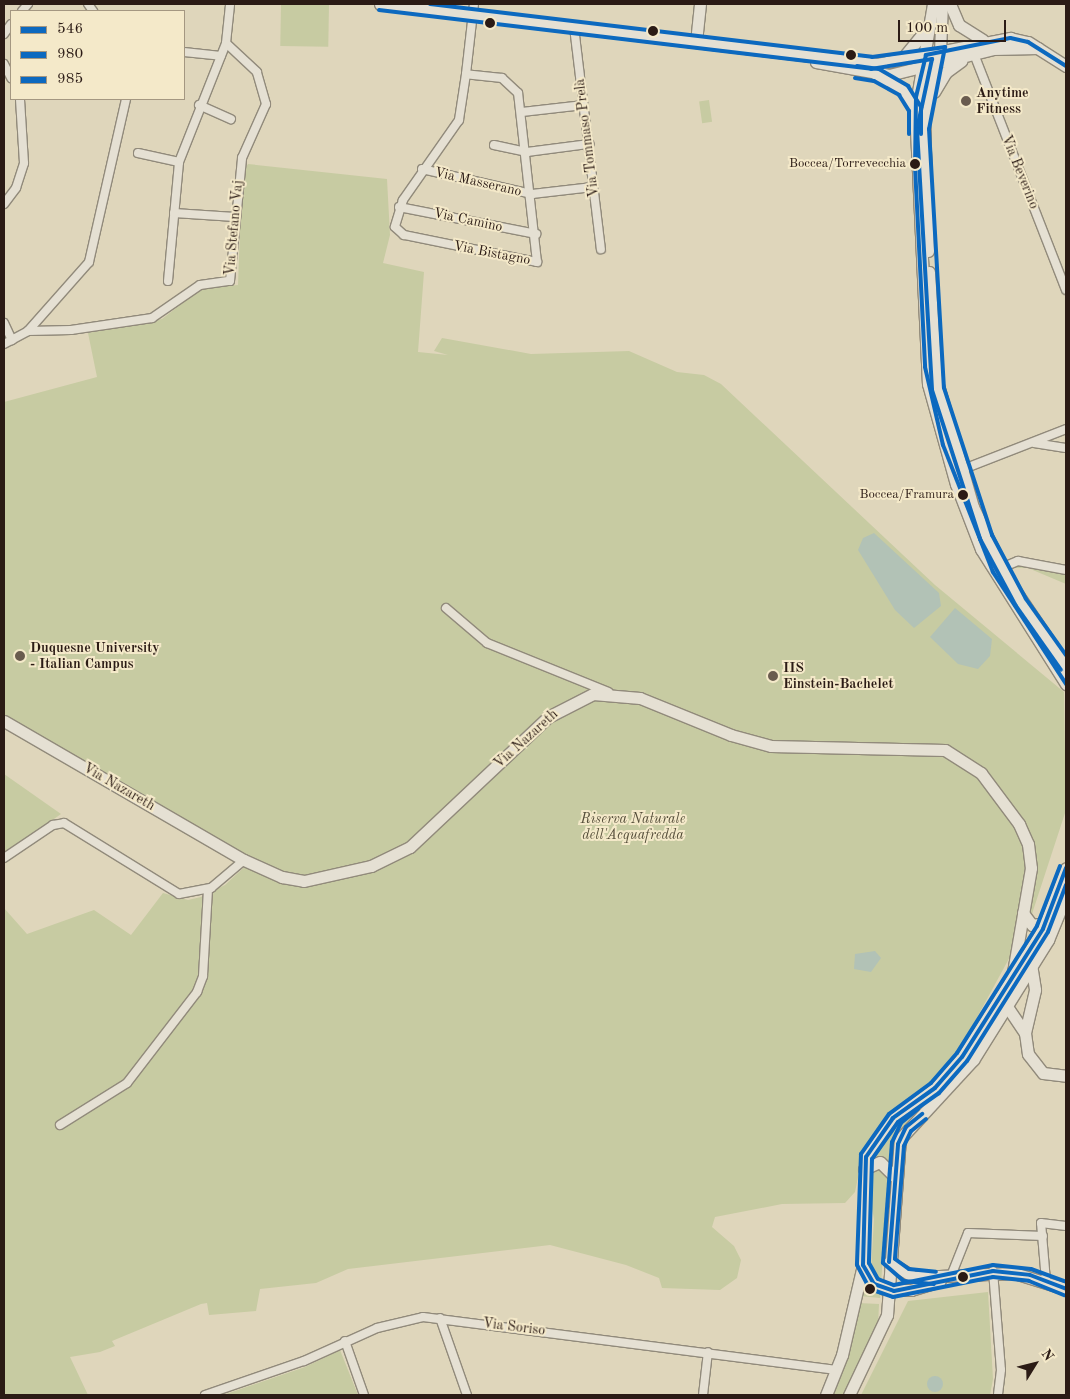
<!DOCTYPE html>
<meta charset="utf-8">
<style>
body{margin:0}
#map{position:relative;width:1070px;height:1399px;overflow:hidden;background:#dfd6bb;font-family:"Old Standard TT",serif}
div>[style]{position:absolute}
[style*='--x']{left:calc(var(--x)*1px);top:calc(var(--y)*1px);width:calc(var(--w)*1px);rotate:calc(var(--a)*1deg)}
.green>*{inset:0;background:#c7cba2;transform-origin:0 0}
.water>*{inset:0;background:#b2c2b6}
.round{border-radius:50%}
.roads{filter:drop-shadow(1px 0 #918a7b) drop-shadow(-1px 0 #918a7b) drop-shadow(0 1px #918a7b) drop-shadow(0 -1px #918a7b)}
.street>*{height:8px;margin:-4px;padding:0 4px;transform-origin:4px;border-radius:4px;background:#e5e0d3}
.secondary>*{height:11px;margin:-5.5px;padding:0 5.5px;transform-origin:5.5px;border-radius:5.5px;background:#e5e0d3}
.bus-1>*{height:4px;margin:-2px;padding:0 2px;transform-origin:2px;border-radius:2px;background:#0c69bf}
.bus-2>*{height:4px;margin:-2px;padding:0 2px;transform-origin:2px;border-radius:2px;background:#0c69bf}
.bus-3>*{height:4px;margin:-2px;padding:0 2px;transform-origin:2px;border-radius:2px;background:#0c69bf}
.dots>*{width:14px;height:14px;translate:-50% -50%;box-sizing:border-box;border:2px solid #f4e9c9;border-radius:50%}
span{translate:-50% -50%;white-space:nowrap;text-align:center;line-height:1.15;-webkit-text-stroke:4px #f4e9c9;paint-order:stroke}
.bus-label{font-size:13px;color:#2b1b15}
.right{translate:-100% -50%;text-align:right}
.poi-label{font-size:14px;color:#2b1b15;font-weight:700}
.left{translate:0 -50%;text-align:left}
.street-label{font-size:14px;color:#2b1b15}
.park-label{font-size:14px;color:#544d39;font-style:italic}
.frame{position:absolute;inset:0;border:5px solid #2b1b15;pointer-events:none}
.legend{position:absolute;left:10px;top:10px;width:175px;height:90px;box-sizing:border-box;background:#f4e9c9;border:1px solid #a49781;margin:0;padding:6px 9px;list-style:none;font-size:15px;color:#2b1b15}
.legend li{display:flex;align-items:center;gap:10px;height:25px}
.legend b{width:25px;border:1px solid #a49781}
.north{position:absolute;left:1010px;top:1339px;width:50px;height:50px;-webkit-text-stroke:4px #f4e9c9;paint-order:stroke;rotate:54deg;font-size:14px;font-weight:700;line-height:20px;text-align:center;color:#2b1b15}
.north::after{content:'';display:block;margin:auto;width:18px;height:22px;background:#2b1b15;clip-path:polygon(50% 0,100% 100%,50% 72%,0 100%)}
.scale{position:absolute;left:898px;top:20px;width:108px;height:22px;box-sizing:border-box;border:2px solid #2b1b15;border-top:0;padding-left:6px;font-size:15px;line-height:18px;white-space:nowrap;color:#2b1b15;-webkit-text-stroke:4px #f4e9c9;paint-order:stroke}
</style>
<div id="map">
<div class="green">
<i style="left:281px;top:4px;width:48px;height:42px;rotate:1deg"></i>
<i style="left:709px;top:100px;width:22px;height:10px;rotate:82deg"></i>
<i style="clip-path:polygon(248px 164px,387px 179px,390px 235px,383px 263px,424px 272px,418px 352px,448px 355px,434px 351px,442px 338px,531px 354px,629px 351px,677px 372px,704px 375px,721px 384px,935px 585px,1064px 692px,1066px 810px,1030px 920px,956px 1056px,935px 1079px,886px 1115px,862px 1158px,855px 1192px,845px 1203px,782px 1204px,715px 1217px,712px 1227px,734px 1246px,741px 1260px,737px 1278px,720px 1290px,662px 1288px,659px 1278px,626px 1265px,550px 1245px,348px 1269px,316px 1283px,260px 1289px,256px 1311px,209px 1315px,207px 1303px,201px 1304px,112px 1341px,115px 1346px,100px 1352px,70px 1357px,88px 1395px,4px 1395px,4px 908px,27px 934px,94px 910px,131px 935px,163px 893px,188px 900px,201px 897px,225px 885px,252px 860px,4px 718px,4px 402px,97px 377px,88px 333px,162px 319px,202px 288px,238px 285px,242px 173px)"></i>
<i style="clip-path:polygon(1022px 565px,1066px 575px,1066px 584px,1028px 568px,1011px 568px)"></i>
<i style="clip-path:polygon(4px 774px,61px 814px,4px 854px)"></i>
<i style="clip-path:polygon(920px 1107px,895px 1137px,890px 1165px,871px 1159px,891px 1126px)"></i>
<i style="clip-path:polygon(880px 1166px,889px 1179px,881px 1283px,871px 1270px,874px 1219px,868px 1187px,869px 1167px)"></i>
<i style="clip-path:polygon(864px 1277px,881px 1292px,880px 1298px,860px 1296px)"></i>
<i style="clip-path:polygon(988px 1292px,993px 1379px,990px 1395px,861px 1395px,908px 1301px)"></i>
<i style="clip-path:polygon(858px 1303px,879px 1304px,878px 1326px,844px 1395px,829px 1395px)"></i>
<i style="clip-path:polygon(340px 1350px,358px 1395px,223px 1395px,305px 1367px)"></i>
</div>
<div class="water">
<i style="clip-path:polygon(874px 533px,939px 593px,941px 606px,914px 628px,895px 610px,858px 550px,863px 538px)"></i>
<i style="clip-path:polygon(955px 608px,992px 639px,990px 656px,978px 669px,958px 664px,930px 637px)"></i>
<i style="clip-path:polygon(875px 951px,881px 958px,871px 972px,854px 969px,855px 954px)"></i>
<i class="round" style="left:927px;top:1376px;width:16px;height:16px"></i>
</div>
<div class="roads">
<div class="street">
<i style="--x:88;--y:4;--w:9;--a:54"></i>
<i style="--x:22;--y:11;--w:9;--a:-49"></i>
<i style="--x:574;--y:27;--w:224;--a:83.1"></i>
<i style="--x:4;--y:34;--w:12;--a:-55"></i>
<i style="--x:184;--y:52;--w:37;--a:6"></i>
<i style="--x:974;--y:54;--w:253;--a:68.7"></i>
<i style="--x:4;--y:64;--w:16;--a:63"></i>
<i style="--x:466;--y:74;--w:47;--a:98.7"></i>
<i style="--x:459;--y:120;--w:98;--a:125"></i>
<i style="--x:403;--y:200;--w:28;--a:107"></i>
<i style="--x:395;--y:227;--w:12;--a:42"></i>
<i style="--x:404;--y:235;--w:136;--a:11.5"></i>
<i style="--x:537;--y:262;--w:170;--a:-96.4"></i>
<i style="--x:518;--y:93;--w:22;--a:-137"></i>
<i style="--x:502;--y:78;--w:36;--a:-174"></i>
<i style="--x:466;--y:74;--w:70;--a:-83.5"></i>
<i style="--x:199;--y:105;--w:35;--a:24"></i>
<i style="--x:522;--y:112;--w:62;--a:-6.4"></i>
<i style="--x:494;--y:145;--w:34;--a:12"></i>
<i style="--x:527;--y:152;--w:63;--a:-7.4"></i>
<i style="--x:138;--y:153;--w:42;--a:12.4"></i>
<i style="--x:422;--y:169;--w:113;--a:12.8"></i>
<i style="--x:532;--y:194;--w:61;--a:-6.5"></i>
<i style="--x:4;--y:204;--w:20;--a:-53"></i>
<i style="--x:16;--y:188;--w:26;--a:-72"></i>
<i style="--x:24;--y:163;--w:64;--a:-93.6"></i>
<i style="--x:399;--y:207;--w:140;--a:11.1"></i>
<i style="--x:174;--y:213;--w:61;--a:3.8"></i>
<i style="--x:168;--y:281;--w:120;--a:-84.7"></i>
<i style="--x:179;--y:162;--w:128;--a:-68.4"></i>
<i style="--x:226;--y:43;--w:39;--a:-84"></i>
<i style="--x:4;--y:323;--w:19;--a:65"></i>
<i style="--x:28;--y:331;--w:43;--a:-1.3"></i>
<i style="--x:71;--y:330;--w:82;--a:-8.4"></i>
<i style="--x:152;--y:318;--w:58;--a:-34.5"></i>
<i style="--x:200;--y:285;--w:30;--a:-8"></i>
<i style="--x:230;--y:281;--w:124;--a:-84.4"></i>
<i style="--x:242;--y:158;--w:59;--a:-66"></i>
<i style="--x:266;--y:104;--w:33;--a:-106"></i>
<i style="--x:257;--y:72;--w:42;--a:-136.9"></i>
<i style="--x:4;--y:344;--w:27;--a:-28"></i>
<i style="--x:28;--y:331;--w:92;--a:-48.5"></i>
<i style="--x:89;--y:262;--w:167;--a:-77.2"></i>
<i style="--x:1034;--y:443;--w:32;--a:9"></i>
<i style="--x:961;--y:470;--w:113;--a:-21.3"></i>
<i style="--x:999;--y:569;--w:21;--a:-23"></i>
<i style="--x:1018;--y:561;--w:49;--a:10.6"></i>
<i style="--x:446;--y:608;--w:54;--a:40.5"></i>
<i style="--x:487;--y:643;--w:131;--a:22"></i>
<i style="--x:4;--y:858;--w:59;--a:-34"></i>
<i style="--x:53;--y:825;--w:11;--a:-10"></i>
<i style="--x:64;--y:823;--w:135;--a:31.7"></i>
<i style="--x:179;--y:894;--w:33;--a:-11"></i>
<i style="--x:211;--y:888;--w:43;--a:-40.3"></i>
<i style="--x:60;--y:1125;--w:79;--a:-32.1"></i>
<i style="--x:127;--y:1083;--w:115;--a:-52.4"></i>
<i style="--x:197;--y:992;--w:17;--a:-69"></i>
<i style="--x:203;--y:976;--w:87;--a:-86.7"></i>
<i style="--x:993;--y:1271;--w:99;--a:85.4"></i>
<i style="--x:1001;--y:1370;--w:25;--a:97"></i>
<i style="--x:951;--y:1276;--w:46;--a:-68.4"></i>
<i style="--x:968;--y:1233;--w:75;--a:2.3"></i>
<i style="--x:1046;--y:1281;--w:58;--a:-94.9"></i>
<i style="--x:1041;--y:1223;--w:25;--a:7"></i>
<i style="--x:440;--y:1318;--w:82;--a:70.7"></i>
<i style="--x:345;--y:1341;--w:57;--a:70.6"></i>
<i style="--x:205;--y:1395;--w:105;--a:-19"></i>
<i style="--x:304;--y:1361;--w:80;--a:-24.3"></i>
<i style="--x:377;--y:1328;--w:47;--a:-13.4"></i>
<i style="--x:423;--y:1317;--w:415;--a:7.3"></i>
<i style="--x:703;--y:1395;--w:43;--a:-83.4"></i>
</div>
<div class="secondary">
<i style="--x:380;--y:4;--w:501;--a:6.88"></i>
<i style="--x:877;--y:64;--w:136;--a:-11.1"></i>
<i style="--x:1010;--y:38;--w:18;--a:13"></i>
<i style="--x:1028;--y:42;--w:45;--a:32.3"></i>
<i style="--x:933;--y:4;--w:107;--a:99.7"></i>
<i style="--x:915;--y:109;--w:275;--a:87.3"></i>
<i style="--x:928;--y:384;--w:104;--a:74.4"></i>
<i style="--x:956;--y:484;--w:70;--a:69"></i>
<i style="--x:981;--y:549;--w:160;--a:57.8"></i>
<i style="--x:950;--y:4;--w:23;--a:67"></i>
<i style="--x:959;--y:25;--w:28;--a:32"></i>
<i style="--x:696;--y:42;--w:38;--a:-84"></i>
<i style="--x:902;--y:59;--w:43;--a:-50.7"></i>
<i style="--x:816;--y:62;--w:74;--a:10.1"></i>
<i style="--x:889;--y:75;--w:107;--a:-14"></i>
<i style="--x:993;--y:49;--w:45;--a:-1.3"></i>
<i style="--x:877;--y:76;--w:30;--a:28"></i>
<i style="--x:903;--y:90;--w:22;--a:58"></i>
<i style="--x:934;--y:92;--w:23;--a:-59"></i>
<i style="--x:946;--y:72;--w:19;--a:-36"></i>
<i style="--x:928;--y:251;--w:133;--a:-91.7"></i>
<i style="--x:924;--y:118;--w:69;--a:-76.6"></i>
<i style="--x:940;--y:51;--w:47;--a:-87.6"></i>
<i style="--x:929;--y:272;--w:106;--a:86.2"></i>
<i style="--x:936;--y:378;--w:134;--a:74"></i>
<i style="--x:973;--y:507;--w:81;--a:64.4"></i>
<i style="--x:1008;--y:580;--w:104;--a:56"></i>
<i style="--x:4;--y:721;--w:277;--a:30.1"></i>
<i style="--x:244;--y:860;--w:42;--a:24.1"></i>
<i style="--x:282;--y:877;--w:22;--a:10"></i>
<i style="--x:304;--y:881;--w:69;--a:-12.6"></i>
<i style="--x:371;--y:866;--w:43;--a:-26"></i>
<i style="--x:410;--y:847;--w:190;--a:-43.3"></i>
<i style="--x:548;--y:717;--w:51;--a:-27.1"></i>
<i style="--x:593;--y:694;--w:47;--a:4.9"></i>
<i style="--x:640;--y:698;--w:98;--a:22.1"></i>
<i style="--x:731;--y:735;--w:41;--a:15.4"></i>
<i style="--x:771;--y:746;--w:174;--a:1.3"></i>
<i style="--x:945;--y:750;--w:43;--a:32.6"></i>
<i style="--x:981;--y:773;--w:64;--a:53.3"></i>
<i style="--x:1019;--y:824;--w:22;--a:66"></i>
<i style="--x:1028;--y:844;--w:24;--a:83"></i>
<i style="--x:1031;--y:868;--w:106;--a:99.8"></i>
<i style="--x:1023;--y:913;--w:15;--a:53"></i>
<i style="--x:1032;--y:925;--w:14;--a:-8"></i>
<i style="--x:1031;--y:964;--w:26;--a:81"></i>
<i style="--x:1035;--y:990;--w:44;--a:103.1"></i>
<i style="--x:1025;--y:1033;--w:21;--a:82"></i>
<i style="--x:1028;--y:1054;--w:24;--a:52"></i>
<i style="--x:1043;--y:1073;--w:23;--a:7"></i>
<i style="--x:1006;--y:1005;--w:34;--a:56"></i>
<i style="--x:864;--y:1169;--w:17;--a:-24"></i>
<i style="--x:880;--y:1162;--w:20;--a:45"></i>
<i style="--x:889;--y:1262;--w:29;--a:31"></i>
<i style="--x:914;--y:1277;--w:100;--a:-2.3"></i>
<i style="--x:1014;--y:1273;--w:54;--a:17.1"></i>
<i style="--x:863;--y:1265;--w:22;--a:60"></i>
<i style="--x:874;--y:1284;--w:14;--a:25"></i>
<i style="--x:887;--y:1290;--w:24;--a:0"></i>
<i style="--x:911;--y:1290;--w:30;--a:-17"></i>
<i style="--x:826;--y:1395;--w:43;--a:-68.2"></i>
<i style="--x:842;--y:1355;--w:92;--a:-76.9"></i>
<i style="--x:863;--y:1265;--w:108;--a:-88.4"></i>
<i style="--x:866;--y:1157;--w:47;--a:-55.3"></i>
<i style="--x:893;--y:1118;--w:52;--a:-35.5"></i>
<i style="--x:935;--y:1088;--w:41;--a:-48.9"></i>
<i style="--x:962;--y:1057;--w:151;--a:-57.7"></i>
<i style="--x:1043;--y:929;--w:65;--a:-69.3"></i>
<i style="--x:849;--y:1395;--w:89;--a:-64.6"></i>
<i style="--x:887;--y:1315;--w:176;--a:-85.8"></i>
<i style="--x:900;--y:1139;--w:108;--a:-47.3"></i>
<i style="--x:973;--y:1060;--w:142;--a:-58"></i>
<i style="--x:1048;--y:940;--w:48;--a:-67.8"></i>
</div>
</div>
<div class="bus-1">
<i style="--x:1066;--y:66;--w:45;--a:-147.7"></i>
<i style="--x:1028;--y:42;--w:18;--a:-167"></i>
<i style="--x:1010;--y:38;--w:86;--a:168.6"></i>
<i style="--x:926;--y:55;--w:43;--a:103.4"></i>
<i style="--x:916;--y:97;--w:70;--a:90.8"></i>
<i style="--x:915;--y:167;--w:200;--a:87.1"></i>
<i style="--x:925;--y:367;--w:80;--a:77"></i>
<i style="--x:943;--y:445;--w:136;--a:68.5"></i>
<i style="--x:993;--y:572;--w:134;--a:56.9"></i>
<i style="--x:1066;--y:868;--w:65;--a:110.7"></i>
<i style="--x:1043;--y:929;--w:151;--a:122.3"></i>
<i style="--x:962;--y:1057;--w:41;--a:131.1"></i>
<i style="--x:935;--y:1088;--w:52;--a:144.5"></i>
<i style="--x:893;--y:1118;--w:47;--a:124.7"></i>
<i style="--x:866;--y:1157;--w:108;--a:91.6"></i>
<i style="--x:863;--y:1265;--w:22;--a:60"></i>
<i style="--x:874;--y:1284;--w:21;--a:19"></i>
<i style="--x:894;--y:1291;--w:101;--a:-11.4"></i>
<i style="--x:993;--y:1271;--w:37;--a:6"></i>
<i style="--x:1030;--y:1275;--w:39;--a:21"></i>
<i style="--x:889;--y:1262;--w:118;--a:-85.6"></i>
<i style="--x:898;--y:1144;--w:19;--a:-65"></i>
<i style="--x:906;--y:1127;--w:21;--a:-39"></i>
</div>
<div class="bus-2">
<i style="--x:379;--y:10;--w:496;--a:6.8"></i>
<i style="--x:871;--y:69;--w:62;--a:-9.3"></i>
<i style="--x:932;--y:59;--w:72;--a:102.1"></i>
<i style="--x:917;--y:129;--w:261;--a:86.7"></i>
<i style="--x:932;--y:390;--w:157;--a:72.1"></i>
<i style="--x:980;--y:539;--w:76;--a:61.8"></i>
<i style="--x:1016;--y:606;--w:78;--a:54.9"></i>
<i style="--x:855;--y:78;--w:19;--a:9"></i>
<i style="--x:874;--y:81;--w:29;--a:29"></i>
<i style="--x:899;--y:95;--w:19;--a:58"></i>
<i style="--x:909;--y:111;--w:23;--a:90"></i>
<i style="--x:1060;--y:866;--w:64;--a:111"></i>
<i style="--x:1037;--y:926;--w:150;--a:122.2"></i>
<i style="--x:957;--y:1053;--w:40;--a:131"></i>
<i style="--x:931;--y:1083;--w:52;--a:143.6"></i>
<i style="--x:889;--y:1114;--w:49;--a:125"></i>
<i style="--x:861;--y:1154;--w:111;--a:92.1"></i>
<i style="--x:857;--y:1265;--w:27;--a:62"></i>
<i style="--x:870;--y:1289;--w:24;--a:19"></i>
<i style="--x:893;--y:1297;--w:102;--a:-11.3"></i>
<i style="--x:993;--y:1277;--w:36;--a:6"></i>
<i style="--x:1029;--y:1281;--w:38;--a:22"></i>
<i style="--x:918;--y:1109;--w:22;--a:141"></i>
<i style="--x:901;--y:1123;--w:21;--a:115"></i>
<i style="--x:892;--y:1142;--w:121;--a:94.3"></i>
<i style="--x:883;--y:1263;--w:28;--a:41"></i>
<i style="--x:904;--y:1281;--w:30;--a:6"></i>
</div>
<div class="bus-3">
<i style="--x:430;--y:4;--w:445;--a:6.8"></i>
<i style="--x:872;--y:57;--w:74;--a:-7.8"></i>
<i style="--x:945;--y:47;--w:84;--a:101"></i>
<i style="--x:929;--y:129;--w:259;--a:86.7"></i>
<i style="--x:944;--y:388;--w:155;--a:71.9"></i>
<i style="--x:992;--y:535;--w:72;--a:62"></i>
<i style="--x:1026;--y:599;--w:69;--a:54.5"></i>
<i style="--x:857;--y:66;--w:22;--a:8"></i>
<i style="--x:879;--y:69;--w:34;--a:30"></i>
<i style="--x:908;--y:86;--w:25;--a:58"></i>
<i style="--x:921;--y:107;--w:27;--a:90"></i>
<i style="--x:1066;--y:885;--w:50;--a:111"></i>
<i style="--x:1048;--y:932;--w:152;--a:122.1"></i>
<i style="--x:967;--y:1061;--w:43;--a:131.2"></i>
<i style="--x:939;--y:1093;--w:50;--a:144.7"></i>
<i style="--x:898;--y:1122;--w:45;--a:125.1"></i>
<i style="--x:872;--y:1159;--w:104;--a:91.7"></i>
<i style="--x:869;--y:1263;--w:18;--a:61"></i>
<i style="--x:878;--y:1279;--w:17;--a:21"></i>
<i style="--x:894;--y:1285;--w:101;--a:-11.4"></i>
<i style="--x:993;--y:1265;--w:38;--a:6"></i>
<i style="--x:1031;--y:1269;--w:37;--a:20"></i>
<i style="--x:926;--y:1119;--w:19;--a:141"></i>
<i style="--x:911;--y:1131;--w:17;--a:115"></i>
<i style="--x:904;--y:1146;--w:113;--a:94.6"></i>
<i style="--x:895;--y:1259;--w:17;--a:36"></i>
<i style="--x:909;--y:1269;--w:27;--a:6"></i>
</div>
<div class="dots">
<i style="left:490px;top:23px;background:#2b1b15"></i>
<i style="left:653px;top:31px;background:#2b1b15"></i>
<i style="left:851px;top:55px;background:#2b1b15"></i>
<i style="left:966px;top:101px;background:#6a5c4f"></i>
<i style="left:915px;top:164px;background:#2b1b15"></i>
<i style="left:963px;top:495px;background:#2b1b15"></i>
<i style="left:20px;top:656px;background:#6a5c4f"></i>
<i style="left:773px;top:676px;background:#6a5c4f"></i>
<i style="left:963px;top:1277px;background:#2b1b15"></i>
<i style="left:870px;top:1289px;background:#2b1b15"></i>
</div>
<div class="bus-label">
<span class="right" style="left:906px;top:164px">Boccea/Torrevecchia</span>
<span class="right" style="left:954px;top:495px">Boccea/Framura</span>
</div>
<div class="poi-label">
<span class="left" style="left:976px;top:101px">Anytime<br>Fitness</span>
<span class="left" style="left:30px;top:656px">Duquesne University<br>- Italian Campus</span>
<span class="left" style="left:783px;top:676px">IIS<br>Einstein-Bachelet</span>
</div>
<div class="street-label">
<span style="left:587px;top:138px;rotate:-97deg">Via Tommaso Prelà</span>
<span style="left:1020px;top:172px;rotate:68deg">Via Beverino</span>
<span style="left:478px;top:182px;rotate:13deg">Via Masserano</span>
<span style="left:468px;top:220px;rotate:12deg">Via Camino</span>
<span style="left:234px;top:228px;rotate:-85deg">Via Stefano Vaj</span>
<span style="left:492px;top:253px;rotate:11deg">Via Bistagno</span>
<span style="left:526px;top:739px;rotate:-42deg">Via Nazareth</span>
<span style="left:119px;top:787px;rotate:30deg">Via Nazareth</span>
<span style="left:514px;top:1327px;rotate:7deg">Via Soriso</span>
</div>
<div class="park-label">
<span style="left:633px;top:827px">Riserva Naturale<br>dell'Acquafredda</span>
</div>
<div class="frame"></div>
<ul class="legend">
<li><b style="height:6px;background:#0c69bf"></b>546</li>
<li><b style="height:6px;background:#0c69bf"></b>980</li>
<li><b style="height:6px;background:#0c69bf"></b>985</li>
</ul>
<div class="north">N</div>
<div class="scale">100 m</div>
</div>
